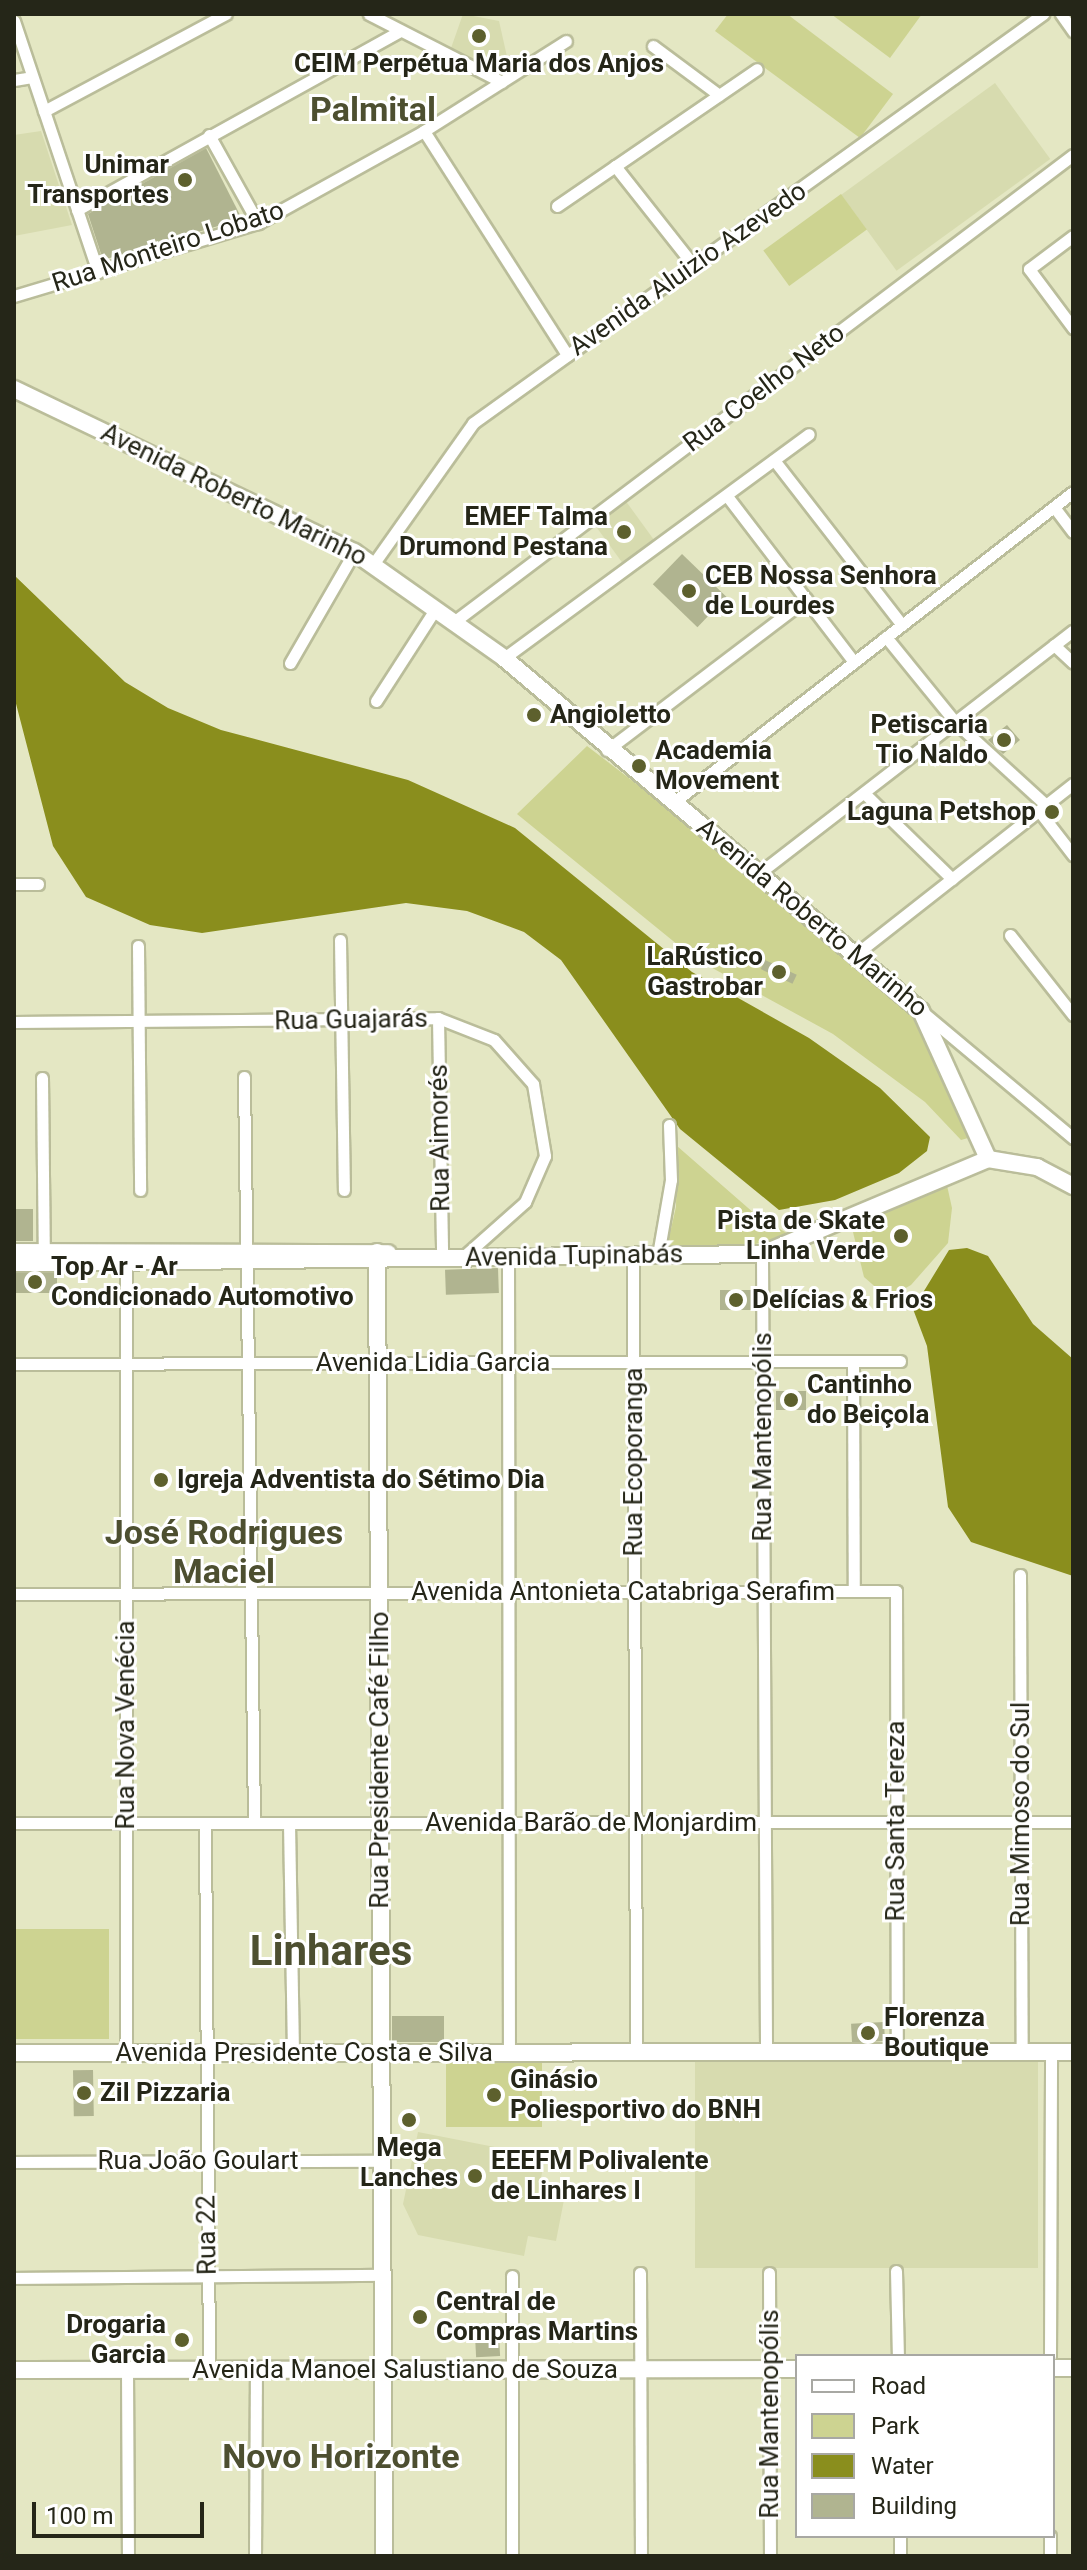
<!DOCTYPE html>
<meta charset="utf-8">
<style>
body{margin:0}
#map{position:relative;width:1087px;height:2570px;overflow:hidden;background:#e4e7c3;font-family:Roboto,sans-serif}
div>[style]{position:absolute}
[style*='--x']{left:calc(var(--x)*1px);top:calc(var(--y)*1px);width:calc(var(--w)*1px);rotate:calc(var(--a)*1deg)}
.built>*{inset:0;background:#d7dbaf;transform-origin:0 0}
.green>*{inset:0;background:#cdd391;transform-origin:0 0}
.water>*{inset:0;background:#8a8e1d}
.building>*{inset:0;background:#b0b490;transform-origin:0 0}
.roads{filter:drop-shadow(2px 0 #babd9a) drop-shadow(-2px 0 #babd9a) drop-shadow(0 2px #babd9a) drop-shadow(0 -2px #babd9a)}
.street>*{height:11px;margin:-5.5px;padding:0 5.5px;transform-origin:5.5px;border-radius:5.5px;background:#fff}
.secondary>*{height:16px;margin:-8px;padding:0 8px;transform-origin:8px;border-radius:8px;background:#fff}
.dots>*{width:22px;height:22px;translate:-50% -50%;box-sizing:border-box;border:4px solid #fff;border-radius:50%}
span{translate:-50% -50%;white-space:nowrap;text-align:center;line-height:1.15;-webkit-text-stroke:6px #fff;paint-order:stroke}
.poi-label{font-size:26px;color:#252618;font-weight:700}
.right{translate:-100% -50%;text-align:right}
.left{translate:0 -50%;text-align:left}
.street-label{font-size:26px;color:#252618}
.district-label{font-size:34px;color:#4d4f30;font-weight:700}
.town-label{font-size:42px;color:#4d4f30;font-weight:700}
.frame{position:absolute;inset:0;border:16px solid #252618;pointer-events:none}
.legend{position:absolute;left:795px;top:2354px;width:260px;height:184px;box-sizing:border-box;background:#fff;border:2px solid #a8a8a3;margin:0;padding:10px 14px;list-style:none;font-size:24px;color:#252618}
.legend li{display:flex;align-items:center;gap:16px;height:40px}
.legend b{width:40px;border:2px solid #a8a8a3}
.scale{position:absolute;left:32px;top:2502px;width:172px;height:36px;box-sizing:border-box;border:4px solid #252618;border-top:0;padding-left:10px;font-size:24px;line-height:28px;white-space:nowrap;color:#252618;-webkit-text-stroke:6px #fff;paint-order:stroke}
</style>
<div id="map">
<div class="built">
<i style="clip-path:polygon(463px 14px,499px 21px,510px 70px,498px 75px,450px 51px)"></i>
<i style="left:995px;top:83px;width:94px;height:190px;rotate:54deg"></i>
<i style="clip-path:polygon(41px 131px,72px 225px,14px 236px,14px 135px)"></i>
<i style="left:625px;top:500px;width:51px;height:39px;rotate:54deg"></i>
<i style="left:1038px;top:2059px;width:209px;height:343px;rotate:90deg"></i>
<i style="clip-path:polygon(418px 2132px,545px 2157px,538px 2194px,564px 2200px,556px 2241px,528px 2236px,524px 2256px,418px 2235px,403px 2204px)"></i>
</div>
<div class="green">
<i style="clip-path:polygon(728px 14px,787px 14px,893px 94px,860px 138px,715px 31px)"></i>
<i style="clip-path:polygon(831px 14px,922px 14px,890px 58px)"></i>
<i style="left:841px;top:194px;width:44px;height:96px;rotate:54deg"></i>
<i style="clip-path:polygon(587px 746px,694px 828px,916px 1020px,968px 1138px,961px 1140px,925px 1102px,833px 1034px,694px 958px,517px 814px)"></i>
<i style="clip-path:polygon(677px 1146px,755px 1214px,790px 1235px,748px 1246px,667px 1246px,676px 1207px)"></i>
<i style="clip-path:polygon(946px 1181px,952px 1208px,948px 1243px,911px 1285px,888px 1298px,864px 1277px,852px 1228px)"></i>
<i style="left:14px;top:1929px;width:95px;height:110px"></i>
<i style="left:446px;top:2062px;width:96px;height:65px"></i>
</div>
<div class="water">
<i style="clip-path:polygon(14px 575px,125px 682px,168px 708px,221px 730px,408px 780px,515px 828px,692px 972px,809px 1038px,880px 1088px,930px 1137px,927px 1151px,899px 1173px,835px 1200px,779px 1210px,680px 1129px,561px 960px,524px 932px,467px 911px,406px 903px,202px 933px,150px 925px,86px 897px,53px 846px,14px 696px)"></i>
<i style="clip-path:polygon(967px 1248px,988px 1256px,1033px 1324px,1073px 1359px,1073px 1576px,971px 1542px,948px 1507px,927px 1346px,913px 1309px,949px 1250px)"></i>
</div>
<div class="building">
<i style="clip-path:polygon(206px 148px,242px 219px,103px 260px,88px 214px)"></i>
<i style="left:682px;top:554px;width:62px;height:42px;rotate:44deg"></i>
<i style="clip-path:polygon(1007px 725px,1020px 740px,1003px 754px,988px 740px)"></i>
<i style="left:765px;top:960px;width:35px;height:10px;rotate:25deg"></i>
<i style="left:14px;top:1209px;width:19px;height:32px"></i>
<i style="left:498px;top:1268px;width:25px;height:53px;rotate:88deg"></i>
<i style="left:57px;top:1273px;width:20px;height:43px;rotate:90deg"></i>
<i style="left:720px;top:1290px;width:32px;height:20px"></i>
<i style="left:776px;top:1391px;width:30px;height:19px"></i>
<i style="left:392px;top:2016px;width:52px;height:26px"></i>
<i style="left:884px;top:2022px;width:19px;height:33px;rotate:87deg"></i>
<i style="left:93px;top:2070px;width:46px;height:20px;rotate:89deg"></i>
<i style="left:499px;top:2335px;width:21px;height:24px;rotate:87deg"></i>
</div>
<div class="roads">
<div class="street">
<i style="--x:369;--y:14;--w:149;--a:27.1"></i>
<i style="--x:1061;--y:14;--w:21;--a:55"></i>
<i style="--x:14;--y:21;--w:265;--a:71.5"></i>
<i style="--x:653;--y:46;--w:82;--a:36.6"></i>
<i style="--x:14;--y:80;--w:18;--a:-9"></i>
<i style="--x:44;--y:111;--w:206;--a:-28.1"></i>
<i style="--x:424;--y:131;--w:266;--a:57.4"></i>
<i style="--x:209;--y:135;--w:101;--a:60.9"></i>
<i style="--x:615;--y:166;--w:127;--a:51.7"></i>
<i style="--x:557;--y:206;--w:242;--a:-34.4"></i>
<i style="--x:77;--y:210;--w:369;--a:-29"></i>
<i style="--x:1073;--y:236;--w:55;--a:143.1"></i>
<i style="--x:1029;--y:269;--w:74;--a:53.3"></i>
<i style="--x:14;--y:296;--w:255;--a:-16.7"></i>
<i style="--x:258;--y:223;--w:190;--a:-29"></i>
<i style="--x:424;--y:131;--w:168;--a:-32.4"></i>
<i style="--x:774;--y:460;--w:209;--a:52.2"></i>
<i style="--x:727;--y:496;--w:209;--a:52.6"></i>
<i style="--x:1054;--y:507;--w:31;--a:53"></i>
<i style="--x:374;--y:563;--w:171;--a:-54.7"></i>
<i style="--x:473;--y:423;--w:702;--a:-35.66"></i>
<i style="--x:455;--y:621;--w:774;--a:-37.02"></i>
<i style="--x:886;--y:637;--w:109;--a:50.9"></i>
<i style="--x:955;--y:722;--w:123;--a:42.4"></i>
<i style="--x:1054;--y:645;--w:26;--a:43"></i>
<i style="--x:504;--y:658;--w:378;--a:-36.3"></i>
<i style="--x:290;--y:663;--w:128;--a:-60"></i>
<i style="--x:376;--y:701;--w:111;--a:-57.2"></i>
<i style="--x:607;--y:750;--w:250;--a:-37.2"></i>
<i style="--x:864;--y:793;--w:123;--a:44.3"></i>
<i style="--x:674;--y:802;--w:505;--a:-37.85"></i>
<i style="--x:1039;--y:811;--w:56;--a:52.3"></i>
<i style="--x:762;--y:871;--w:393;--a:-37.7"></i>
<i style="--x:14;--y:884;--w:24;--a:0"></i>
<i style="--x:1010;--y:935;--w:102;--a:51.8"></i>
<i style="--x:340;--y:940;--w:250;--a:89.1"></i>
<i style="--x:138;--y:946;--w:244;--a:89.5"></i>
<i style="--x:856;--y:954;--w:276;--a:-38.1"></i>
<i style="--x:926;--y:1015;--w:192;--a:39.9"></i>
<i style="--x:438;--y:1018;--w:240;--a:89"></i>
<i style="--x:14;--y:1022;--w:424;--a:-0.5"></i>
<i style="--x:438;--y:1018;--w:60;--a:21.4"></i>
<i style="--x:494;--y:1040;--w:59;--a:48.4"></i>
<i style="--x:533;--y:1084;--w:73;--a:80.5"></i>
<i style="--x:545;--y:1156;--w:50;--a:113.5"></i>
<i style="--x:525;--y:1202;--w:83;--a:138.4"></i>
<i style="--x:244;--y:1077;--w:746;--a:89.23"></i>
<i style="--x:42;--y:1078;--w:180;--a:89.4"></i>
<i style="--x:762;--y:1254;--w:798;--a:89.71"></i>
<i style="--x:633;--y:1255;--w:798;--a:89.78"></i>
<i style="--x:658;--y:1255;--w:76;--a:-80.2"></i>
<i style="--x:671;--y:1180;--w:55;--a:-92.1"></i>
<i style="--x:508;--y:1257;--w:796;--a:89.93"></i>
<i style="--x:853;--y:1361;--w:230;--a:89.8"></i>
<i style="--x:14;--y:1364;--w:886;--a:-0.19"></i>
<i style="--x:1020;--y:1575;--w:477;--a:89.8"></i>
<i style="--x:14;--y:1594;--w:882;--a:-0.19"></i>
<i style="--x:896;--y:1591;--w:461;--a:89.9"></i>
<i style="--x:14;--y:1823;--w:1059;--a:-0.05"></i>
<i style="--x:205;--y:1823;--w:547;--a:89.58"></i>
<i style="--x:289;--y:1823;--w:230;--a:89"></i>
<i style="--x:126;--y:2053;--w:795;--a:-90"></i>
<i style="--x:14;--y:2162;--w:368;--a:-0.2"></i>
<i style="--x:896;--y:2271;--w:85;--a:88.7"></i>
<i style="--x:640;--y:2273;--w:283;--a:89.8"></i>
<i style="--x:769;--y:2273;--w:283;--a:89.8"></i>
<i style="--x:512;--y:2276;--w:280;--a:90"></i>
<i style="--x:14;--y:2278;--w:369;--a:-0.5"></i>
<i style="--x:1050;--y:2356;--w:304;--a:-89.8"></i>
<i style="--x:127;--y:2370;--w:186;--a:89.7"></i>
<i style="--x:900;--y:2536;--w:20;--a:90"></i>
<i style="--x:255;--y:2556;--w:186;--a:-89.7"></i>
<i style="--x:1050;--y:2556;--w:20;--a:-90"></i>
</div>
<div class="secondary">
<i style="--x:14;--y:389;--w:377;--a:25.6"></i>
<i style="--x:354;--y:552;--w:184;--a:35.2"></i>
<i style="--x:504;--y:658;--w:546;--a:40.25"></i>
<i style="--x:921;--y:1011;--w:162;--a:65.6"></i>
<i style="--x:14;--y:1252;--w:374;--a:0.2"></i>
<i style="--x:377;--y:1252;--w:1304;--a:89.69"></i>
<i style="--x:14;--y:1263;--w:748;--a:-0.69"></i>
<i style="--x:762;--y:1254;--w:245;--a:-22.8"></i>
<i style="--x:988;--y:1159;--w:50;--a:9.3"></i>
<i style="--x:1037;--y:1167;--w:41;--a:27.8"></i>
<i style="--x:14;--y:2053;--w:1059;--a:-0.05"></i>
<i style="--x:1053;--y:2368;--w:20;--a:0"></i>
<i style="--x:14;--y:2370;--w:783;--a:-0.07"></i>
</div>
</div>
<div class="dots">
<i style="left:479px;top:36px;background:#5d602d"></i>
<i style="left:185px;top:180px;background:#5d602d"></i>
<i style="left:624px;top:532px;background:#5d602d"></i>
<i style="left:689px;top:591px;background:#5d602d"></i>
<i style="left:534px;top:715px;background:#5d602d"></i>
<i style="left:1004px;top:740px;background:#5d602d"></i>
<i style="left:639px;top:766px;background:#5d602d"></i>
<i style="left:1052px;top:812px;background:#5d602d"></i>
<i style="left:779px;top:972px;background:#5d602d"></i>
<i style="left:901px;top:1236px;background:#5d602d"></i>
<i style="left:35px;top:1282px;background:#5d602d"></i>
<i style="left:736px;top:1300px;background:#5d602d"></i>
<i style="left:791px;top:1400px;background:#5d602d"></i>
<i style="left:161px;top:1480px;background:#5d602d"></i>
<i style="left:868px;top:2033px;background:#5d602d"></i>
<i style="left:84px;top:2093px;background:#5d602d"></i>
<i style="left:494px;top:2095px;background:#5d602d"></i>
<i style="left:409px;top:2120px;background:#5d602d"></i>
<i style="left:475px;top:2176px;background:#5d602d"></i>
<i style="left:420px;top:2317px;background:#5d602d"></i>
<i style="left:182px;top:2340px;background:#5d602d"></i>
</div>
<div class="poi-label">
<span style="left:479px;top:64px">CEIM Perpétua Maria dos Anjos</span>
<span class="right" style="left:169px;top:180px">Unimar<br>Transportes</span>
<span class="right" style="left:608px;top:532px">EMEF Talma<br>Drumond Pestana</span>
<span class="left" style="left:705px;top:591px">CEB Nossa Senhora<br>de Lourdes</span>
<span class="left" style="left:550px;top:715px">Angioletto</span>
<span class="right" style="left:988px;top:740px">Petiscaria<br>Tio Naldo</span>
<span class="left" style="left:655px;top:766px">Academia<br>Movement</span>
<span class="right" style="left:1036px;top:812px">Laguna Petshop</span>
<span class="right" style="left:763px;top:972px">LaRústico<br>Gastrobar</span>
<span class="right" style="left:885px;top:1236px">Pista de Skate<br>Linha Verde</span>
<span class="left" style="left:51px;top:1282px">Top Ar - Ar<br>Condicionado Automotivo</span>
<span class="left" style="left:752px;top:1300px">Delícias &amp; Frios</span>
<span class="left" style="left:807px;top:1400px">Cantinho<br>do Beiçola</span>
<span class="left" style="left:177px;top:1480px">Igreja Adventista do Sétimo Dia</span>
<span class="left" style="left:884px;top:2033px">Florenza<br>Boutique</span>
<span class="left" style="left:510px;top:2095px">Ginásio<br>Poliesportivo do BNH</span>
<span class="left" style="left:100px;top:2093px">Zil Pizzaria</span>
<span style="left:409px;top:2163px">Mega<br>Lanches</span>
<span class="left" style="left:491px;top:2176px">EEEFM Polivalente<br>de Linhares I</span>
<span class="left" style="left:436px;top:2317px">Central de<br>Compras Martins</span>
<span class="right" style="left:166px;top:2340px">Drogaria<br>Garcia</span>
</div>
<div class="street-label">
<span style="left:168px;top:247px;rotate:-18deg">Rua Monteiro Lobato</span>
<span style="left:688px;top:269px;rotate:-35deg">Avenida Aluizio Azevedo</span>
<span style="left:764px;top:388px;rotate:-37deg">Rua Coelho Neto</span>
<span style="left:234px;top:495px;rotate:26deg">Avenida Roberto Marinho</span>
<span style="left:812px;top:918px;rotate:40deg">Avenida Roberto Marinho</span>
<span style="left:351px;top:1020px;rotate:-1deg">Rua Guajarás</span>
<span style="left:440px;top:1138px;rotate:-91deg">Rua Aimorés</span>
<span style="left:574px;top:1256px;rotate:-1deg">Avenida Tupinabás</span>
<span style="left:433px;top:1363px">Avenida Lidia Garcia</span>
<span style="left:763px;top:1437px;rotate:-90deg">Rua Mantenopólis</span>
<span style="left:634px;top:1462px;rotate:-90deg">Rua Ecoporanga</span>
<span style="left:623px;top:1592px">Avenida Antonieta Catabriga Serafim</span>
<span style="left:126px;top:1725px;rotate:-90deg">Rua Nova Venécia</span>
<span style="left:380px;top:1760px;rotate:-90deg">Rua Presidente Café Filho</span>
<span style="left:1021px;top:1814px;rotate:-90deg">Rua Mimoso do Sul</span>
<span style="left:896px;top:1821px;rotate:-90deg">Rua Santa Tereza</span>
<span style="left:591px;top:1823px">Avenida Barão de Monjardim</span>
<span style="left:304px;top:2053px">Avenida Presidente Costa e Silva</span>
<span style="left:198px;top:2161px">Rua João Goulart</span>
<span style="left:207px;top:2235px;rotate:-91deg">Rua 22</span>
<span style="left:405px;top:2370px">Avenida Manoel Salustiano de Souza</span>
<span style="left:770px;top:2414px;rotate:-90deg">Rua Mantenopólis</span>
</div>
<div class="district-label">
<span style="left:373px;top:110px">Palmital</span>
<span style="left:224px;top:1552px">José Rodrigues<br>Maciel</span>
<span style="left:341px;top:2457px">Novo Horizonte</span>
</div>
<div class="town-label">
<span style="left:331px;top:1951px">Linhares</span>
</div>
<div class="frame"></div>
<ul class="legend">
<li><b style="height:10px;background:#fff"></b>Road</li>
<li><b style="height:22px;background:#cdd391"></b>Park</li>
<li><b style="height:22px;background:#8a8e1d"></b>Water</li>
<li><b style="height:22px;background:#b0b490"></b>Building</li>
</ul>
<div class="scale">100 m</div>
</div>
